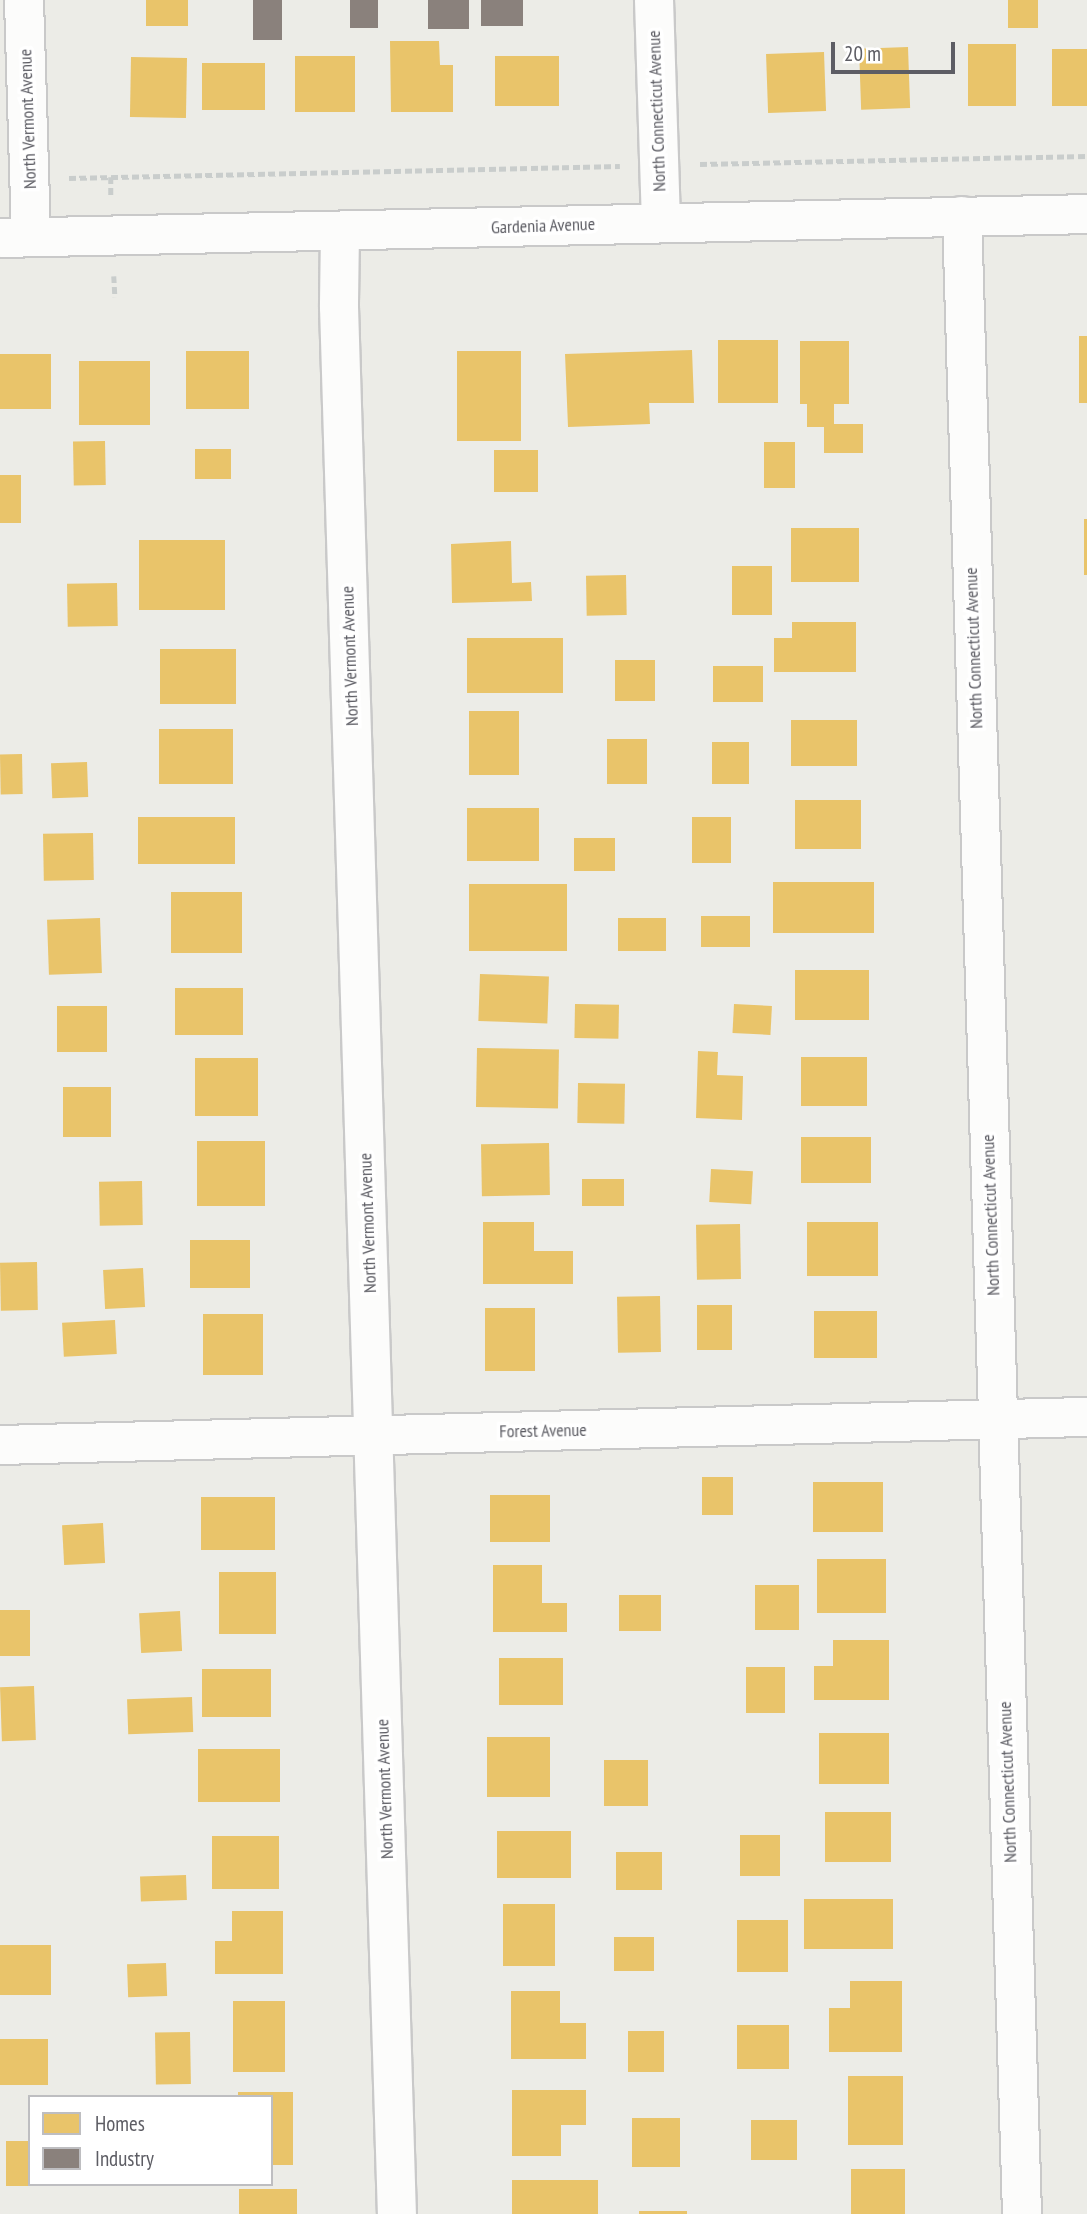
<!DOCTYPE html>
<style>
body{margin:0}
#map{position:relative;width:1087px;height:2214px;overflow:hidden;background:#ecece7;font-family:"PT Sans Narrow",sans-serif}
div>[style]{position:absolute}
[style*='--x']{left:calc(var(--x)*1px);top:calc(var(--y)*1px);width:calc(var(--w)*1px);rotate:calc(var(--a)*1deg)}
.homes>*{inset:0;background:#e9c46a;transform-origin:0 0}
.industry>*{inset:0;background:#8a817c;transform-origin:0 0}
.path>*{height:4.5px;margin-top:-2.25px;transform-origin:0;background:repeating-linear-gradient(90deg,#c9cdcc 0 7px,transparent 0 10.5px)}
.roads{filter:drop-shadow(2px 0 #c9c9c9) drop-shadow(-2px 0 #c9c9c9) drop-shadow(0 2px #c9c9c9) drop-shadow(0 -2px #c9c9c9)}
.minor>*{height:38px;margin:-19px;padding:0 19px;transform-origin:19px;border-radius:19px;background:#fcfcfb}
span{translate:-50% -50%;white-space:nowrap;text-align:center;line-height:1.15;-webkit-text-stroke:7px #fff;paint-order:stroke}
.street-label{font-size:18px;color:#5d5d64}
.legend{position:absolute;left:28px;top:2095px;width:245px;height:91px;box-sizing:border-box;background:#fff;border:2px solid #bebec1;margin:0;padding:9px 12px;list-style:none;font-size:21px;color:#5d5d64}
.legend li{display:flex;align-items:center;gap:14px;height:35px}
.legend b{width:35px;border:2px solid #bebec1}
.scale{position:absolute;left:831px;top:42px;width:124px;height:32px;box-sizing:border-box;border:4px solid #5d5d64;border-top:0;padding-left:9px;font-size:21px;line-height:24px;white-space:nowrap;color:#5d5d64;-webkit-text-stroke:5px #fff;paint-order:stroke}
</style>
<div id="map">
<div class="homes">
<i style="left:146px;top:0;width:42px;height:26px"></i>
<i style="left:1008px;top:0;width:30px;height:28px"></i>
<i style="clip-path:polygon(390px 41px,439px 41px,440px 65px,453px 65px,453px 112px,391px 112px)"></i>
<i style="left:968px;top:44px;width:48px;height:62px"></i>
<i style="left:908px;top:47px;width:61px;height:49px;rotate:88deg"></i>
<i style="left:1087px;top:49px;width:57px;height:35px;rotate:90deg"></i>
<i style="left:824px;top:52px;width:59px;height:58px;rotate:88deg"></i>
<i style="left:295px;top:56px;width:60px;height:56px"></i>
<i style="left:495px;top:56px;width:64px;height:50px"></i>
<i style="left:131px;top:57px;width:56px;height:60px;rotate:1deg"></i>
<i style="left:202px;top:63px;width:63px;height:47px"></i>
<i style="left:1079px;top:336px;width:8px;height:67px"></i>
<i style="left:718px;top:340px;width:60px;height:63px"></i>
<i style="clip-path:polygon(800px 341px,849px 341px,849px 404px,834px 404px,834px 424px,863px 424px,863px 453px,824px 453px,824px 427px,807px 427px,807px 404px,800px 404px)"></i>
<i style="clip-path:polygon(692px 350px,694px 403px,649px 403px,650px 424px,568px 427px,565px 354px)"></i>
<i style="left:186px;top:351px;width:63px;height:58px"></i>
<i style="left:457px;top:351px;width:64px;height:90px"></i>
<i style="left:0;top:354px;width:51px;height:55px"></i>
<i style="left:79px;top:361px;width:71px;height:64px"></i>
<i style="left:105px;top:441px;width:44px;height:32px;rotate:89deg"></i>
<i style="left:764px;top:442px;width:31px;height:46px"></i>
<i style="left:195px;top:449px;width:36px;height:30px"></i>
<i style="left:494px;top:450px;width:44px;height:42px"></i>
<i style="left:0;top:475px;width:21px;height:48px"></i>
<i style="left:1084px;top:519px;width:3px;height:56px"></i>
<i style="left:791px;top:528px;width:68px;height:54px"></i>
<i style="left:139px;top:540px;width:86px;height:70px"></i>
<i style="clip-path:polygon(511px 541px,512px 583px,531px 582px,532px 601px,452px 603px,451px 544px)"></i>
<i style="left:732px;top:566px;width:40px;height:49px"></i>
<i style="left:626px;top:575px;width:40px;height:40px;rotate:89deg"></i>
<i style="left:117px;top:583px;width:43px;height:50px;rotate:89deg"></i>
<i style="clip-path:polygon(792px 622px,856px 622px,856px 672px,774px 672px,774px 638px,792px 638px)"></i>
<i style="left:467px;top:638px;width:96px;height:55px"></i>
<i style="left:160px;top:649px;width:76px;height:55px"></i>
<i style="left:615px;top:660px;width:40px;height:41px"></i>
<i style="left:713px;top:666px;width:50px;height:36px"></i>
<i style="left:469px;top:711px;width:50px;height:64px"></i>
<i style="left:791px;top:720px;width:66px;height:46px"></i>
<i style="left:159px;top:729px;width:74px;height:55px"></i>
<i style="left:607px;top:739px;width:40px;height:45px"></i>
<i style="left:712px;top:742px;width:37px;height:42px"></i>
<i style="left:22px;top:754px;width:40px;height:22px;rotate:89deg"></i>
<i style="left:87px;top:762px;width:35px;height:36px;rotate:88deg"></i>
<i style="left:795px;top:800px;width:66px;height:49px"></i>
<i style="left:467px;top:808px;width:72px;height:53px"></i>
<i style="left:138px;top:817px;width:97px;height:47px"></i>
<i style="left:692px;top:817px;width:39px;height:46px"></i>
<i style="left:93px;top:833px;width:47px;height:50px;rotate:89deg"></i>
<i style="left:574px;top:838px;width:41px;height:33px"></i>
<i style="left:773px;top:882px;width:101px;height:51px"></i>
<i style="left:469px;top:884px;width:98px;height:67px"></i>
<i style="left:171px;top:892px;width:71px;height:61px"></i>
<i style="left:701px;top:916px;width:49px;height:31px"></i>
<i style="left:100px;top:918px;width:55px;height:53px;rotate:88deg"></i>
<i style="left:618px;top:918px;width:48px;height:33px"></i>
<i style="left:795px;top:970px;width:74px;height:50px"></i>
<i style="left:480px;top:974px;width:69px;height:47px;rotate:2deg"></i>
<i style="left:175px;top:988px;width:68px;height:47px"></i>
<i style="left:575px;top:1004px;width:44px;height:34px;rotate:1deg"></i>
<i style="left:734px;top:1004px;width:38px;height:29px;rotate:3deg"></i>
<i style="left:57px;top:1006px;width:50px;height:46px"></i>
<i style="left:477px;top:1048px;width:82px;height:59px;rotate:1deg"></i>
<i style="clip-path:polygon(698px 1051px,718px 1052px,717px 1075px,743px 1076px,742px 1120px,696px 1118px)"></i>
<i style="left:801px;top:1057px;width:66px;height:49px"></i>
<i style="left:195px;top:1058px;width:63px;height:58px"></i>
<i style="left:578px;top:1083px;width:47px;height:40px;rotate:1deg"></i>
<i style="left:63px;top:1087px;width:48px;height:50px"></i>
<i style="left:801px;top:1137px;width:70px;height:46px"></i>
<i style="left:197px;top:1141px;width:68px;height:65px"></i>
<i style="left:549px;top:1143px;width:52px;height:68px;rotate:89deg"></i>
<i style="left:711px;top:1169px;width:42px;height:33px;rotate:3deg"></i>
<i style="left:624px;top:1179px;width:27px;height:42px;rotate:90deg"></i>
<i style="left:142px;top:1181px;width:44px;height:43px;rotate:89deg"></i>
<i style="clip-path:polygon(483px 1222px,534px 1222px,534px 1251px,573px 1251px,573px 1284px,483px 1284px)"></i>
<i style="left:807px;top:1222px;width:71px;height:54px"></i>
<i style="left:740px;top:1224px;width:55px;height:44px;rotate:89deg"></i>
<i style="left:190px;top:1240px;width:60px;height:48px"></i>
<i style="left:37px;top:1262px;width:48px;height:37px;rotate:89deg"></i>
<i style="left:143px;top:1268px;width:39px;height:40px;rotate:87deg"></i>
<i style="left:660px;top:1296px;width:56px;height:43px;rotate:89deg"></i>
<i style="left:697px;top:1305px;width:35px;height:45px"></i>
<i style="left:485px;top:1308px;width:50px;height:63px"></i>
<i style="left:814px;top:1311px;width:63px;height:47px"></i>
<i style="left:203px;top:1314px;width:60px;height:61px"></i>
<i style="left:115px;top:1320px;width:34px;height:53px;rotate:87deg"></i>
<i style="left:702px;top:1477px;width:31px;height:38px"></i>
<i style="left:813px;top:1482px;width:70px;height:50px"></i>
<i style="left:490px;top:1495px;width:60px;height:47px"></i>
<i style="left:201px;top:1497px;width:74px;height:53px"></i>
<i style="left:103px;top:1523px;width:40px;height:41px;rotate:87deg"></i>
<i style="left:817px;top:1559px;width:69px;height:54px"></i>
<i style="clip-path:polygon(493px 1565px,542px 1565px,542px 1603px,567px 1603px,567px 1632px,493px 1632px)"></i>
<i style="left:219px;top:1572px;width:57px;height:62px"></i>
<i style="left:755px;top:1585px;width:44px;height:45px"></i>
<i style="left:619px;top:1595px;width:42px;height:36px"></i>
<i style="left:0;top:1610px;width:30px;height:46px"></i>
<i style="left:180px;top:1611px;width:40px;height:41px;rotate:87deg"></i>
<i style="clip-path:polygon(833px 1640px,889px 1640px,889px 1700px,814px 1700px,814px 1666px,833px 1666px)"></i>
<i style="left:499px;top:1658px;width:64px;height:47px"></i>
<i style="left:746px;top:1667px;width:39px;height:46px"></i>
<i style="left:202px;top:1669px;width:69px;height:48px"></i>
<i style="left:34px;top:1686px;width:54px;height:34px;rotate:88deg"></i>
<i style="left:192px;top:1697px;width:35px;height:65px;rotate:88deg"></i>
<i style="left:819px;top:1733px;width:70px;height:51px"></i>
<i style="left:487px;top:1737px;width:63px;height:60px"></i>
<i style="left:198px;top:1749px;width:82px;height:53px"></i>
<i style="left:604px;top:1760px;width:44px;height:46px"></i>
<i style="left:825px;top:1812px;width:66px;height:50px"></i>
<i style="left:497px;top:1831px;width:74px;height:47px"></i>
<i style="left:740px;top:1835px;width:40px;height:41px"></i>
<i style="left:212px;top:1836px;width:67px;height:53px"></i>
<i style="left:616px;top:1852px;width:46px;height:38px"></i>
<i style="left:186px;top:1875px;width:25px;height:46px;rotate:88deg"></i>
<i style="left:804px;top:1899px;width:89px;height:50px"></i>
<i style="left:503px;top:1904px;width:52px;height:62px"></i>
<i style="clip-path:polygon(232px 1911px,283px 1911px,283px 1974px,215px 1974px,215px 1941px,232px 1941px)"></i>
<i style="left:737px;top:1920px;width:51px;height:52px"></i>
<i style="left:614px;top:1937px;width:40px;height:34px"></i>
<i style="left:0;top:1945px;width:51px;height:50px"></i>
<i style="left:166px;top:1963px;width:33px;height:39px;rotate:88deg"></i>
<i style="clip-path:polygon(850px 1981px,902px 1981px,902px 2052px,829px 2052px,829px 2008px,850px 2008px)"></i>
<i style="clip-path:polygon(511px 1991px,560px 1991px,560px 2023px,586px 2023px,586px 2059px,511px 2059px)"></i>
<i style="left:233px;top:2001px;width:52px;height:71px"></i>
<i style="left:737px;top:2025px;width:52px;height:44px"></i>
<i style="left:628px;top:2031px;width:36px;height:41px"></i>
<i style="left:190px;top:2032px;width:52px;height:35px;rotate:89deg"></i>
<i style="left:0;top:2039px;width:48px;height:46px"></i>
<i style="left:848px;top:2076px;width:55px;height:69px"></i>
<i style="clip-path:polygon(512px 2090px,586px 2090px,586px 2125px,561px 2125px,561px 2156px,512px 2156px)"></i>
<i style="clip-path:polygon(238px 2092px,293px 2092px,293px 2165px,271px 2165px,271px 2097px,238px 2097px)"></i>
<i style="left:632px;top:2118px;width:48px;height:49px"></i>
<i style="left:751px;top:2120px;width:46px;height:40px"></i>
<i style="left:30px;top:2141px;width:45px;height:24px;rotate:90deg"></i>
<i style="left:851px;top:2169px;width:54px;height:45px"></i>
<i style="left:512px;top:2180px;width:86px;height:34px"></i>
<i style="left:239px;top:2189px;width:58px;height:25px"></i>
<i style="left:639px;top:2211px;width:48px;height:3px"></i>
</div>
<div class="industry">
<i style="left:253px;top:0;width:29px;height:40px"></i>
<i style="left:350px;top:0;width:28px;height:28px"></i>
<i style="left:428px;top:0;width:41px;height:29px"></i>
<i style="left:481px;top:0;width:42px;height:26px"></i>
</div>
<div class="path">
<i style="--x:700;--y:164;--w:387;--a:-1.2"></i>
<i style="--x:111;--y:177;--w:20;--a:90"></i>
<i style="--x:69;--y:178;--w:551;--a:-1.25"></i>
<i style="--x:114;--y:276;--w:21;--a:87"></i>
</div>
<div class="roads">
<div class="minor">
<i style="--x:24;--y:0;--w:237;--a:88.3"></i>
<i style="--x:654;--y:0;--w:222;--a:88.2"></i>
<i style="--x:962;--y:216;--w:1999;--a:88.28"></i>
<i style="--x:340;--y:231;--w:76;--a:90.8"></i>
<i style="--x:339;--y:307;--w:1908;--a:88.26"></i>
<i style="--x:0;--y:238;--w:1087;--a:-1.26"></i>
<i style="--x:0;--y:1445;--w:1087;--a:-1.48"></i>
</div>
</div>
<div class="street-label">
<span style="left:657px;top:111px;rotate:-92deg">North Connecticut Avenue</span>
<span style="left:28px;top:119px;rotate:-92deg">North Vermont Avenue</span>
<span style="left:543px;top:226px;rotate:-2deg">Gardenia Avenue</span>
<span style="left:974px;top:648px;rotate:-92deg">North Connecticut Avenue</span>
<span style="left:350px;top:656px;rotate:-92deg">North Vermont Avenue</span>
<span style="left:991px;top:1215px;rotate:-92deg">North Connecticut Avenue</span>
<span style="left:368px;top:1223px;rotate:-92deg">North Vermont Avenue</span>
<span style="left:543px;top:1431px;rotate:-1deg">Forest Avenue</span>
<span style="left:1008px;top:1782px;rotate:-92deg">North Connecticut Avenue</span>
<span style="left:385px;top:1789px;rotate:-92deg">North Vermont Avenue</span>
</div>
<ul class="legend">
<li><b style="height:19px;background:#e9c46a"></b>Homes</li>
<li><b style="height:19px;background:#8a817c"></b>Industry</li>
</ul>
<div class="scale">20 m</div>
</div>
